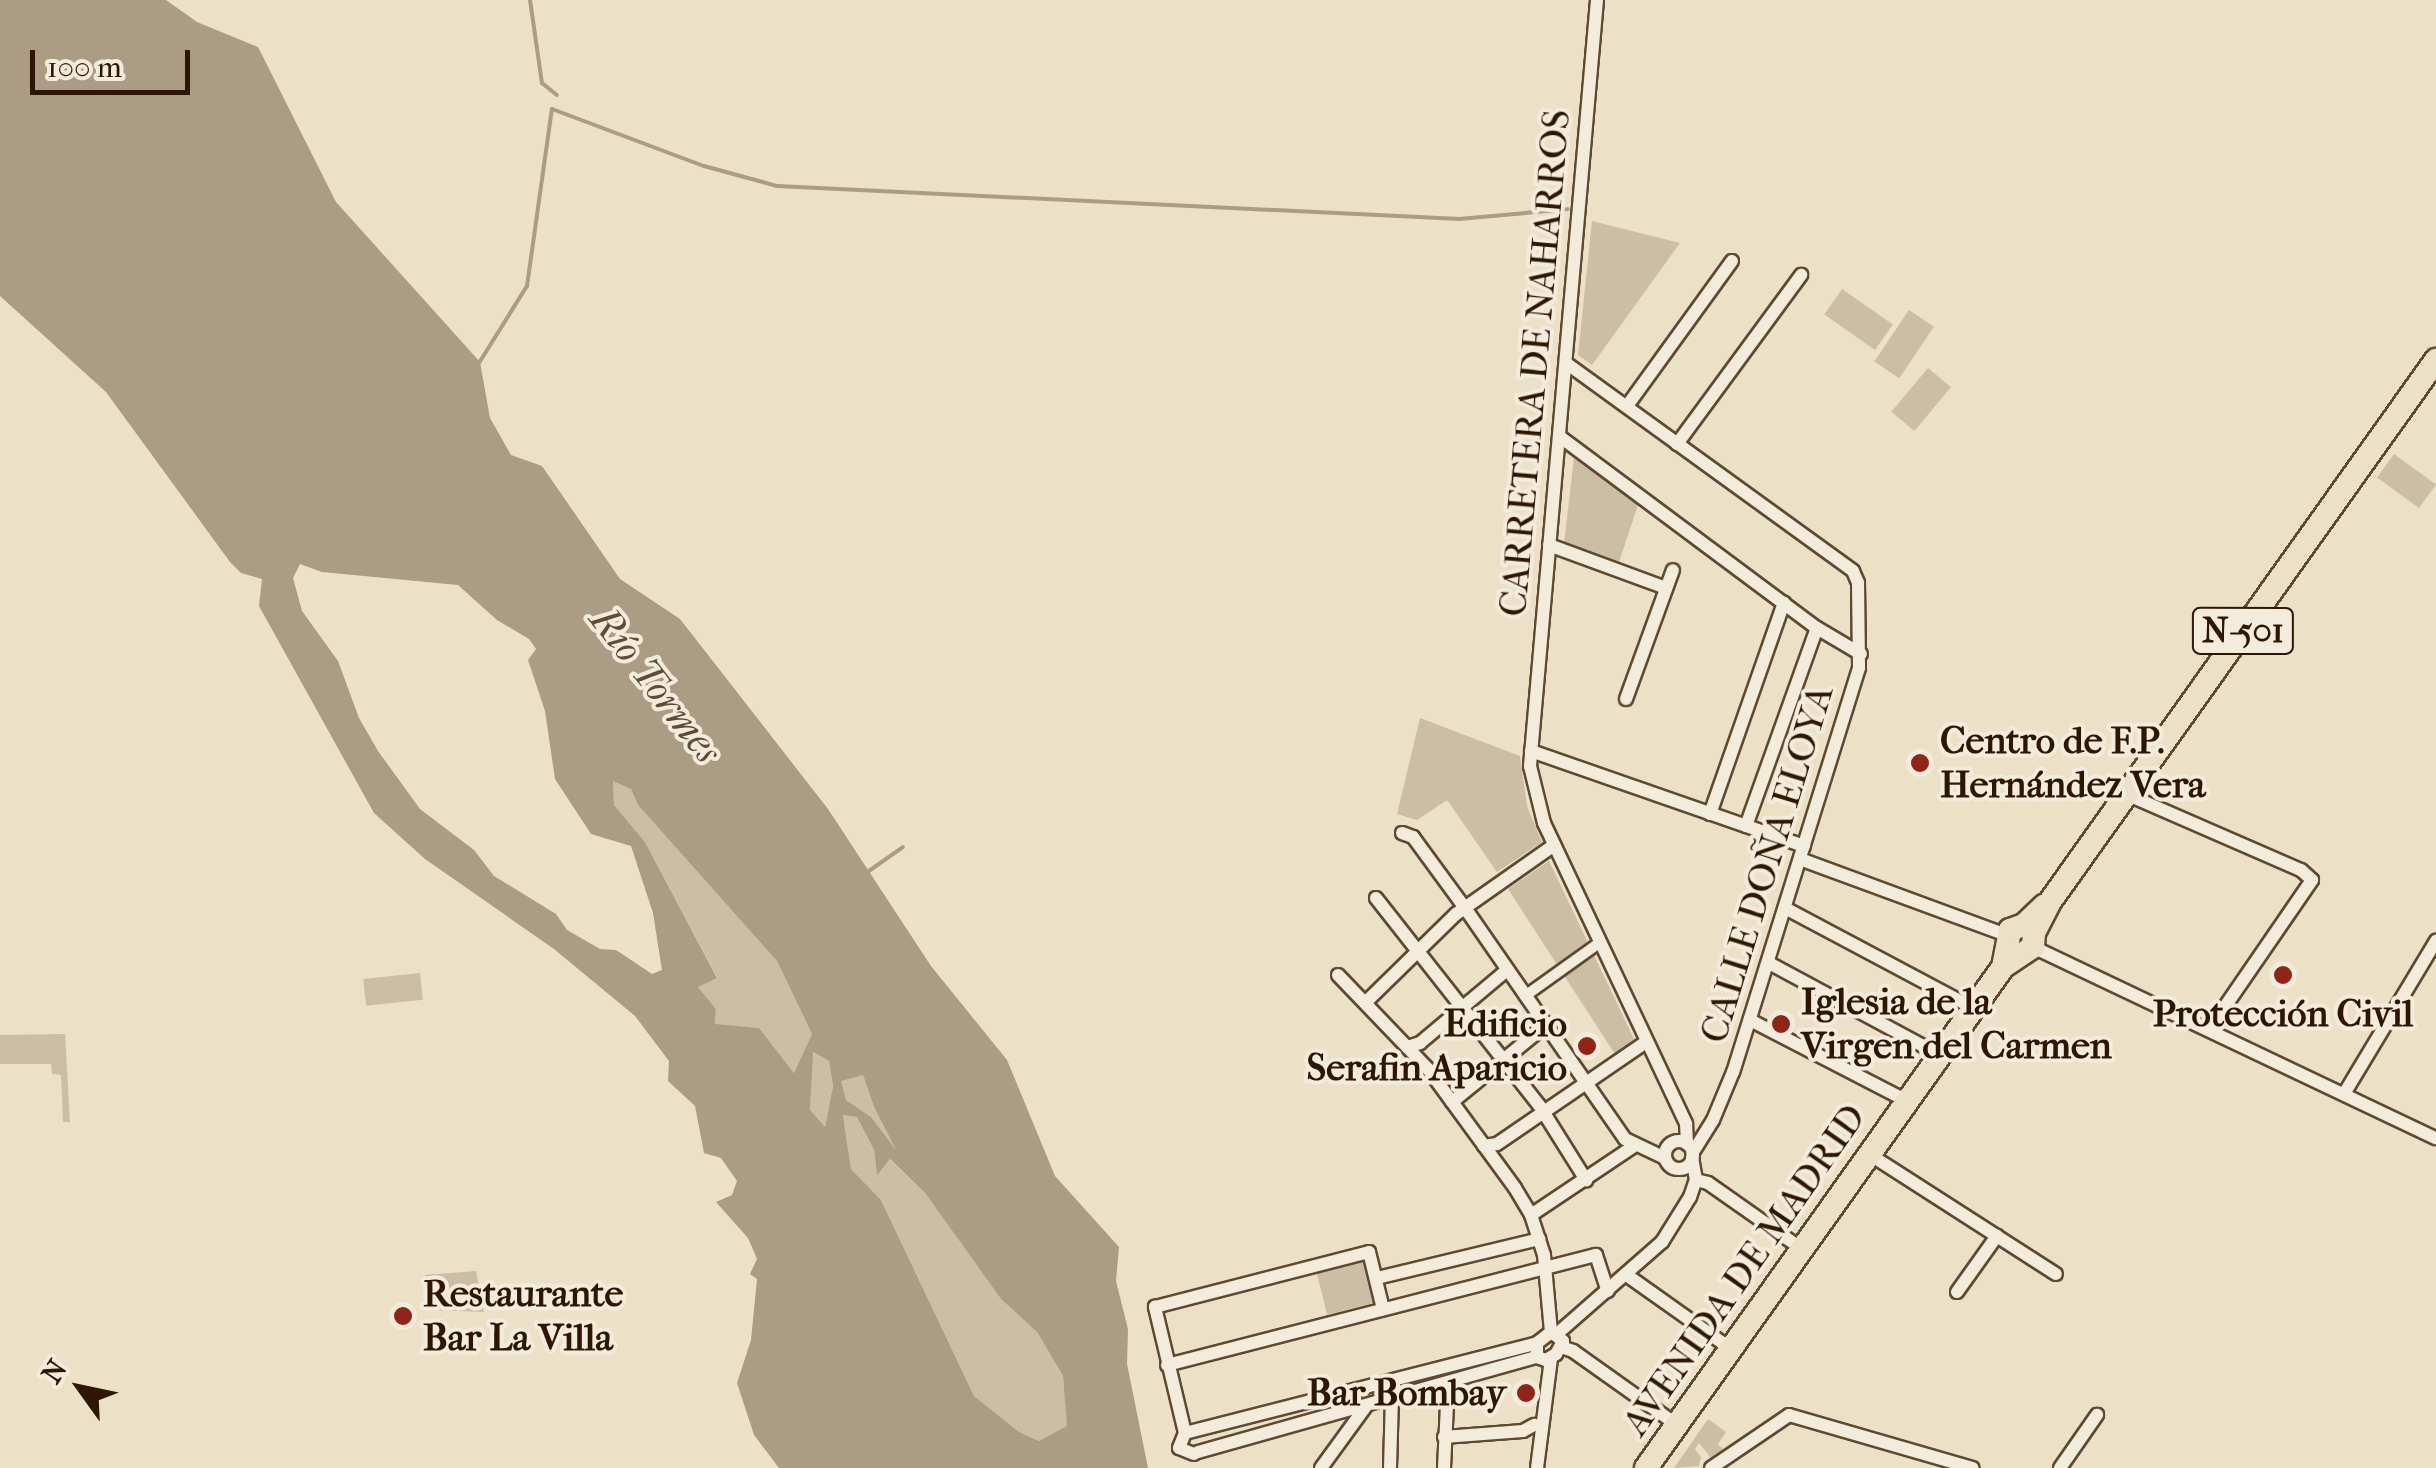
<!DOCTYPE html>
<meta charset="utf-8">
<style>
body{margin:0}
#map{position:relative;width:2436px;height:1468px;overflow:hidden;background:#ece0c7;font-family:"IM FELL French Canon",serif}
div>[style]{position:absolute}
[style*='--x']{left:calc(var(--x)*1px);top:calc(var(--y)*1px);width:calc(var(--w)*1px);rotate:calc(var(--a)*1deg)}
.green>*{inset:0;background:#ccbea5;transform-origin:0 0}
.water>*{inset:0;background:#ab9c83}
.stream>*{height:4px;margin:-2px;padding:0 2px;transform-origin:2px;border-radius:2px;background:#ab9c83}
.roads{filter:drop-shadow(2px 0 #5e4932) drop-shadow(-2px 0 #5e4932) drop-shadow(0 2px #5e4932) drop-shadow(0 -2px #5e4932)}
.pedestrian>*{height:10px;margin:-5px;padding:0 5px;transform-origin:5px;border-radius:5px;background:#f3ebdb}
.minor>*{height:12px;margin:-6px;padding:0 6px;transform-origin:6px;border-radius:6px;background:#f3ebdb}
.minor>.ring{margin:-6px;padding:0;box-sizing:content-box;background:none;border:12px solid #f3ebdb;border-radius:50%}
.trunk>*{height:22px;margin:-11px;padding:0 11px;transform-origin:11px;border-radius:11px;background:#ece0c7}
.dots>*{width:28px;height:28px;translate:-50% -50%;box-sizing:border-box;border:5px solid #f3ebdb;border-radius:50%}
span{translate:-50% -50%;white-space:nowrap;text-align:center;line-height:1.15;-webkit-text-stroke:8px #f3ebdb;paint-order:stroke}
.shield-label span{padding:2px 8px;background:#f3ebdb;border:2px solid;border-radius:8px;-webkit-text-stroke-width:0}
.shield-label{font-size:35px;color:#2e1700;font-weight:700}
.street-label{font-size:38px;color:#2e1700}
.poi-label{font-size:38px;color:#2e1700;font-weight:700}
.left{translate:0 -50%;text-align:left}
.right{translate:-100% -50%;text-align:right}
.water-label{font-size:40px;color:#604c34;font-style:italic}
.north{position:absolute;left:30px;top:1338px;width:100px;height:100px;-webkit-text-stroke:8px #f3ebdb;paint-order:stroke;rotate:303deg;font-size:28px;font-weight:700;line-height:40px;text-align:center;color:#2e1700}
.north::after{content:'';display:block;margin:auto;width:35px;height:45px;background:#2e1700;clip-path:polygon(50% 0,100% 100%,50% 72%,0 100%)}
.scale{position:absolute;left:30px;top:50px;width:160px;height:45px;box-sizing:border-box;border:5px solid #2e1700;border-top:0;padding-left:12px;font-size:30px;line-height:35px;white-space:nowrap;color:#2e1700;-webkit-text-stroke:8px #f3ebdb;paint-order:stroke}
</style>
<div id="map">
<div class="green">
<i style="clip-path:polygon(1592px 221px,1680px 243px,1592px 365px,1578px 355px)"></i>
<i style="left:1842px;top:289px;width:62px;height:31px;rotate:35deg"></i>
<i style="left:1909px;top:310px;width:30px;height:62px;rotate:34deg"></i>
<i style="left:1928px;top:368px;width:30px;height:57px;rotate:40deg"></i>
<i style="left:2394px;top:454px;width:52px;height:29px;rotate:36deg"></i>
<i style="clip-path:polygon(1574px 457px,1638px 505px,1618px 565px,1564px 544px)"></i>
<i style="clip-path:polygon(1420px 718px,1520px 756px,1527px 806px,1542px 842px,1497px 872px,1447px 800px,1417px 820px,1397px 814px)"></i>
<i style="clip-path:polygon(613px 780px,631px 789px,638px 805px,777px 961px,812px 1034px,794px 1073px,759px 1028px,715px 1025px,716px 1009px,698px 987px,717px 977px,645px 842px,614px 805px)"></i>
<i style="clip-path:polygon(1549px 861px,1634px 1039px,1615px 1054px,1508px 889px)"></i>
<i style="left:420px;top:973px;width:27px;height:57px;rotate:84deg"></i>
<i style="clip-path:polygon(65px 1034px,70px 1122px,63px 1122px,61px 1075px,52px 1074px,51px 1064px,0 1064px,0 1035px)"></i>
<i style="clip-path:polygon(812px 1052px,829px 1061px,833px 1086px,825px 1128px,817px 1123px,810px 1110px)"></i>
<i style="clip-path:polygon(863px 1075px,874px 1107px,898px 1154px,871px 1117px,846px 1100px,840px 1080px)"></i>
<i style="clip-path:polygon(843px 1114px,857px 1117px,874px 1150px,877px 1174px,889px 1159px,925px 1193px,1001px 1299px,1037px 1332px,1063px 1376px,1068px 1426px,1039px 1441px,1019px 1432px,974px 1396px,881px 1200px,851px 1169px)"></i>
<i style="left:1364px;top:1260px;width:44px;height:49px;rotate:76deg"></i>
<i style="clip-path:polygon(476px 1271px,484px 1312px,431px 1310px,425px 1275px)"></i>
<i style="clip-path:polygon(1708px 1419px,1726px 1432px,1718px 1444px,1723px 1449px,1711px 1458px,1699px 1443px,1695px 1449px,1701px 1457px,1699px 1466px,1674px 1468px)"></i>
</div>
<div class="water">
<i style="clip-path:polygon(evenodd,0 0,166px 0,197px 22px,258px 47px,336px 202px,480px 362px,490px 418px,511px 455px,542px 466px,620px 579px,680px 619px,828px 809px,931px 966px,1007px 1060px,1055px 1176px,1119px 1247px,1116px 1281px,1128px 1329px,1127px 1364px,1148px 1468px,779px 1468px,754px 1435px,737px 1383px,751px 1340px,757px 1279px,750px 1274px,757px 1259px,748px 1238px,716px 1202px,732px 1195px,737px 1181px,721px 1158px,704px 1153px,695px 1106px,668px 1081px,669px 1061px,635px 1016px,554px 949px,425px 859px,374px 813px,259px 606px,262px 579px,241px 573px,230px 562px,106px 392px,0 296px,0 0,300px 564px,322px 572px,458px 585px,497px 620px,529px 639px,536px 649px,528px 660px,545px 711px,555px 779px,591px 834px,631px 846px,653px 913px,662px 970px,652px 974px,616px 950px,600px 949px,567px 930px,556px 914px,494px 876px,474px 850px,420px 809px,378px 751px,359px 718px,338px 661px,302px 611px,293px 578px,300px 564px,0 0,613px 781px,631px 789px,638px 805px,777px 961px,812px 1034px,794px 1073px,759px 1028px,715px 1024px,716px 1009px,698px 987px,717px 978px,645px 842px,614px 805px,613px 781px,0 0,813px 1052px,829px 1061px,833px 1086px,825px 1127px,810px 1110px,813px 1052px,0 0,863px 1075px,874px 1107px,896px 1150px,871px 1117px,846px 1100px,841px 1081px,863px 1075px,0 0,843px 1115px,857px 1117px,874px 1150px,877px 1175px,890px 1159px,925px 1193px,1001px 1299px,1037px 1332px,1063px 1376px,1067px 1426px,1039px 1441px,1019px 1432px,974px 1396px,881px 1200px,851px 1169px,843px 1115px)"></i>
</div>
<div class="stream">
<i style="--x:530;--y:0;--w:84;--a:81.8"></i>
<i style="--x:542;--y:83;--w:19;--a:39"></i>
<i style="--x:479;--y:363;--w:91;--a:-58.1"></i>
<i style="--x:527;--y:286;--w:179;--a:-82"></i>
<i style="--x:552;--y:109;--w:162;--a:20.6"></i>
<i style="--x:704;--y:166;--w:76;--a:15.3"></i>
<i style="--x:777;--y:186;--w:683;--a:2.77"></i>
<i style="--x:1459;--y:219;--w:109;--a:-5.2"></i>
<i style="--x:866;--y:873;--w:45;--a:-35.1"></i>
</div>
<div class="roads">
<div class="pedestrian">
<i style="--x:1525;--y:996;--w:91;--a:-35.6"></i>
</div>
<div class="minor">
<i style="--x:1597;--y:0;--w:769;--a:95"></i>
<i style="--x:1530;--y:766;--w:59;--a:76.2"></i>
<i style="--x:1544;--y:823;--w:333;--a:64.7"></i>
<i style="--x:1686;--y:1124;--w:20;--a:87"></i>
<i style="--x:1566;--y:363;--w:354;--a:35.9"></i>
<i style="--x:1853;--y:571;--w:13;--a:67"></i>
<i style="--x:1858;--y:583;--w:85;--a:89.3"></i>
<i style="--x:1859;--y:668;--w:423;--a:107.3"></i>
<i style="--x:1733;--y:1072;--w:52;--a:112.6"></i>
<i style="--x:1713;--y:1120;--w:39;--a:122"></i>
<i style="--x:1627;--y:406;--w:179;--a:-54.1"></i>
<i style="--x:1559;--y:436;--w:322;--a:36.7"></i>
<i style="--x:1817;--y:628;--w:51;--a:30.6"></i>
<i style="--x:1677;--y:444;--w:210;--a:-53.7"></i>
<i style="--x:1549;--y:545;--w:125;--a:20.2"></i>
<i style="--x:1626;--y:699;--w:137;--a:-70"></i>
<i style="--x:1531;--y:751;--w:289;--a:19.2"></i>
<i style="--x:2126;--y:794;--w:191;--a:23.5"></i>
<i style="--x:2301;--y:870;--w:15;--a:42"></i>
<i style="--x:2312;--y:880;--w:182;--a:124.5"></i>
<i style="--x:1710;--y:814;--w:224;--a:-70.7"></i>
<i style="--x:1746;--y:826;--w:210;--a:-70.3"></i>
<i style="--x:1402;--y:833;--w:12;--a:20"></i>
<i style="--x:1413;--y:837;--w:88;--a:53.8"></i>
<i style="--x:1465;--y:908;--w:281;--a:55.3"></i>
<i style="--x:1625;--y:1139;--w:44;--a:25.4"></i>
<i style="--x:1800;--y:859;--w:221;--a:20.2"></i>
<i style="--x:1376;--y:898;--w:263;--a:51.8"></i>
<i style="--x:1539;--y:1105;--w:89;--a:57.9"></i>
<i style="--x:1785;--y:908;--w:213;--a:28"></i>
<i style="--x:2033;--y:947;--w:446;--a:25.4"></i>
<i style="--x:1769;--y:963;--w:194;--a:28.3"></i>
<i style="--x:1338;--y:975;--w:130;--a:46.2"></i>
<i style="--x:1428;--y:1069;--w:147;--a:53.8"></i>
<i style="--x:1515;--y:1188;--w:31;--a:59"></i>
<i style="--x:1531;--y:1215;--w:42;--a:72"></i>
<i style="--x:1544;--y:1255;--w:77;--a:84.8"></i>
<i style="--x:1366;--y:1002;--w:126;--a:-44.4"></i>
<i style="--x:1456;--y:914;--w:120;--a:-35.1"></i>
<i style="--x:1750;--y:1020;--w:177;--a:27.3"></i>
<i style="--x:1407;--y:1047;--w:14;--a:-17"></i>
<i style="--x:1420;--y:1043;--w:114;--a:-40"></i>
<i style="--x:2344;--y:1094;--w:179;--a:-59"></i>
<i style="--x:1452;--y:1102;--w:120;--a:-39.3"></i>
<i class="ring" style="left:1665px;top:1141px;width:16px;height:16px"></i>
<i style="--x:1484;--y:1146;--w:13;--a:-9"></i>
<i style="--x:1497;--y:1144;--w:181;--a:-34.4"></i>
<i style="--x:1869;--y:1154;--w:222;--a:32.7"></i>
<i style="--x:1696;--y:1180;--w:12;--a:14"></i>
<i style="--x:1708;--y:1183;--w:115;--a:35.1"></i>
<i style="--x:1531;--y:1215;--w:124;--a:-33.8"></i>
<i style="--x:1628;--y:1276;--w:126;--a:35.3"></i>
<i style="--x:1377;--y:1278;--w:167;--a:-13.5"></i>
<i style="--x:1957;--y:1292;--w:69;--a:-54.5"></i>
<i style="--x:1558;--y:1333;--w:138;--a:-41.2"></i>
<i style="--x:1662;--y:1242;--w:53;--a:-58.1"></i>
<i style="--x:1690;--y:1197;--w:18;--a:-71"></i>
<i style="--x:1696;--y:1180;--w:23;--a:-100"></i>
<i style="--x:1561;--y:1347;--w:13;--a:18"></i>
<i style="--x:1573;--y:1351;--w:128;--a:35.4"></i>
<i style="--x:1167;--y:1365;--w:443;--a:-14.4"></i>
<i style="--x:1596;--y:1255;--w:38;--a:72"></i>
<i style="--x:1185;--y:1433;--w:363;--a:-14.3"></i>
<i style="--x:1537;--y:1343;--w:18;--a:-38"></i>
<i style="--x:1551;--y:1332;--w:15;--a:37"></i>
<i style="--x:1563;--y:1341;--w:15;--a:118"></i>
<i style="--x:1556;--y:1354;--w:12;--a:149"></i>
<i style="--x:1546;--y:1360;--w:9;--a:-162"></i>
<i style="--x:1537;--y:1357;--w:14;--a:-90"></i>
<i style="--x:1185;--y:1433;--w:130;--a:-103.4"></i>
<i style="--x:1155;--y:1307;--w:221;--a:-14.4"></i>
<i style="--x:1369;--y:1252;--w:59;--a:76.2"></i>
<i style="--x:1185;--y:1433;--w:16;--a:112"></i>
<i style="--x:1179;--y:1448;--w:16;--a:22"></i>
<i style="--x:1444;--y:1437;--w:79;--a:-4.3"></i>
<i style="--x:1523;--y:1431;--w:13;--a:-29"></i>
<i style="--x:1198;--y:1452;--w:352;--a:-15.7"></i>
<i style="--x:1321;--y:1468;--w:77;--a:-54"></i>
<i style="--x:1390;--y:1468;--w:70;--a:-88.4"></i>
<i style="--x:1444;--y:1468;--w:85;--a:-87.3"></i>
<i style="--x:1537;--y:1468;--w:110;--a:-82.7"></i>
<i style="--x:1711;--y:1468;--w:94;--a:-34.2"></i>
<i style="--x:1789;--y:1415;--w:191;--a:16.1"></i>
<i style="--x:2060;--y:1468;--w:65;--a:-55.1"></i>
</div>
<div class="trunk">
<i style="--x:2003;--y:967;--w:38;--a:-79"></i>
<i style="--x:2010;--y:930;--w:15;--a:-20"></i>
<i style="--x:2024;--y:925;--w:28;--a:-44"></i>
<i style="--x:1646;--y:1468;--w:615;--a:-54.53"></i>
<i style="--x:2003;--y:967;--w:36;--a:-34"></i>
<i style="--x:2033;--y:947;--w:14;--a:-86"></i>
<i style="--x:2034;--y:933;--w:34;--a:-63"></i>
<i style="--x:2049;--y:903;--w:667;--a:-54.52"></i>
</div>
</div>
<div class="dots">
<i style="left:1920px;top:763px;background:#8f2418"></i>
<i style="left:2283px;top:975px;background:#8f2418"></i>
<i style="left:1781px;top:1024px;background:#8f2418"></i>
<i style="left:1587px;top:1046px;background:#8f2418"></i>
<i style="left:403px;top:1316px;background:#8f2418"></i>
<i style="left:1526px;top:1393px;background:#8f2418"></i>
</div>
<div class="shield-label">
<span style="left:2243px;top:631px">N-501</span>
</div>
<div class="street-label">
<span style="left:1535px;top:363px;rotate:-85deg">CARRETERA DE NAHARROS</span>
<span style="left:1767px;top:864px;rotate:-73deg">CALLE DOÑA ELOYA</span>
<span style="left:1744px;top:1270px;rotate:-55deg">AVENIDA DE MADRID</span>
</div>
<div class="poi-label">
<span class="left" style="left:1940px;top:763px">Centro de F.P.<br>Hernández Vera</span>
<span class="left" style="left:1801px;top:1024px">Iglesia de la<br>Virgen del Carmen</span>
<span style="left:2283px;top:1014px">Protección Civil</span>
<span class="right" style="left:1567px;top:1046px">Edificio<br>Serafin Aparicio</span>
<span class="left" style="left:423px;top:1316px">Restaurante<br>Bar La Villa</span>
<span class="right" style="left:1506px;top:1393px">Bar Bombay</span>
</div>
<div class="water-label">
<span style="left:656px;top:685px;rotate:52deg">Río Tormes</span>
</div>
<div class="north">N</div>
<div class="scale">100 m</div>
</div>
